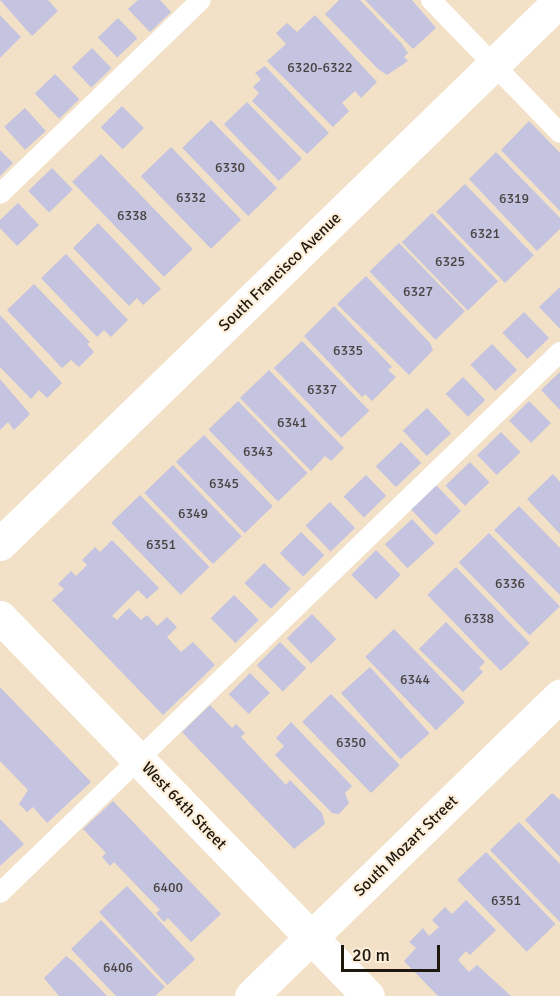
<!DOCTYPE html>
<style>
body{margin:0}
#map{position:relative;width:560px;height:996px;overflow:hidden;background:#f2e0c7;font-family:Signika,sans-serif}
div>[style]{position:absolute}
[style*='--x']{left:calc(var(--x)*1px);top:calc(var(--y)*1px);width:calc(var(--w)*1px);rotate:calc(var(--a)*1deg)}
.building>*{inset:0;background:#c4c3e0;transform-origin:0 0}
.service>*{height:20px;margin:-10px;padding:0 10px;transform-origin:10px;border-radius:10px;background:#fff}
.minor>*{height:33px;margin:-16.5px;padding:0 16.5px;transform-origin:16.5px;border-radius:16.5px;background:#fff}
span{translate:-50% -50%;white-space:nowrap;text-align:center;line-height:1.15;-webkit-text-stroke:4.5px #fdeed9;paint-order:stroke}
.number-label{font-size:14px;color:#484342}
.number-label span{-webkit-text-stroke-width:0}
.street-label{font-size:16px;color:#1e180e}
.scale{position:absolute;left:341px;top:945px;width:99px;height:27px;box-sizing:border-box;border:3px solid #1e180e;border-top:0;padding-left:8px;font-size:18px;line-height:21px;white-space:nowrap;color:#1e180e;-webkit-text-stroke:4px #fdeed9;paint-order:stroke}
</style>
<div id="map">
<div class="building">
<i style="clip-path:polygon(0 0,48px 0,58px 11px,32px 36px)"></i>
<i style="clip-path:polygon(138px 0,160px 0,171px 12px,150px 32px,128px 9px)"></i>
<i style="clip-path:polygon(339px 0,360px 0,402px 44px,408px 53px,404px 57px,408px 61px,387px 75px,378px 69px,325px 14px)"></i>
<i style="clip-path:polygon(365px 0,412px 0,436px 28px,413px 49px)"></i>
<i style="clip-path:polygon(0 15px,21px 37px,0 58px)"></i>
<i style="clip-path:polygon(315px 15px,377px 82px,361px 98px,355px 91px,342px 103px,349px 111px,333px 127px,267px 61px,286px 44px,276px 33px,287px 23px,297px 32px)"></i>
<i style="left:118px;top:18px;width:28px;height:28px;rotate:46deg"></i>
<i style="left:92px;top:48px;width:28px;height:28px;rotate:46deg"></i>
<i style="clip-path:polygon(265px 66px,329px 133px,307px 154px,252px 101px,259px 93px,253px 87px,261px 79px,255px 73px)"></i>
<i style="left:55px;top:74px;width:35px;height:28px;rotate:46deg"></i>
<i style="left:247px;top:102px;width:79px;height:32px;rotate:46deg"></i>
<i style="left:122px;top:106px;width:31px;height:30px;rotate:45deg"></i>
<i style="left:25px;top:108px;width:31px;height:28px;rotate:48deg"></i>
<i style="left:211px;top:120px;width:95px;height:40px;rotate:46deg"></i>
<i style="clip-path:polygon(529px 121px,560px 153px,560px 211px,501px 150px)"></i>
<i style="left:171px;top:147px;width:101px;height:42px;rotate:46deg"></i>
<i style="clip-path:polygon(0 150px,13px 163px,0 176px)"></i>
<i style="clip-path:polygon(496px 152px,560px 218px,560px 229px,537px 251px,469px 179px)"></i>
<i style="left:101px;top:154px;width:132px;height:40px;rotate:46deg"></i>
<i style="left:52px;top:168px;width:30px;height:33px;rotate:46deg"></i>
<i style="left:465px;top:184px;width:99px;height:40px;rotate:46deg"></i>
<i style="clip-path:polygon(18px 203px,39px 225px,17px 246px,0 228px,0 220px)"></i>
<i style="left:432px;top:213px;width:95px;height:42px;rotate:46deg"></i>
<i style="clip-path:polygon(98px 223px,161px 289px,143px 305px,137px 298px,129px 306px,73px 248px)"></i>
<i style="left:399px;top:243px;width:95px;height:41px;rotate:46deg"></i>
<i style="clip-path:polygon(66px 254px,128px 320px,111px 337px,104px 330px,97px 337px,41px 278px)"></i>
<i style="clip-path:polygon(366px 276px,430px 343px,433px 350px,409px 375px,337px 304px)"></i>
<i style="clip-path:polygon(34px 284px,90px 342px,87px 344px,94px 352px,79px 367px,71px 360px,62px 368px,7px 310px)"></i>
<i style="clip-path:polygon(560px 287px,560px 329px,539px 307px)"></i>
<i style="clip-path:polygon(334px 306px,392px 367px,388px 370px,396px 377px,372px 401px,365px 394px,362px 397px,304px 336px)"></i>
<i style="left:524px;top:312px;width:36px;height:30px;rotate:46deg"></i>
<i style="clip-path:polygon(0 315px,62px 383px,47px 398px,39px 390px,31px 399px,0 367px)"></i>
<i style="left:302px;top:341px;width:97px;height:39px;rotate:46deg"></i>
<i style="left:492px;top:344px;width:36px;height:30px;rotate:46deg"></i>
<i style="clip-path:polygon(269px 370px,344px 448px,331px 461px,325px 456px,311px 471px,240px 398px)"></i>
<i style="clip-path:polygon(560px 372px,560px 410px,541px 390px)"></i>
<i style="left:463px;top:377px;width:32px;height:24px;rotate:46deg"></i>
<i style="clip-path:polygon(0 379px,30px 414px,14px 430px,8px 422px,0 430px)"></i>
<i style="left:238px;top:401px;width:100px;height:41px;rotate:46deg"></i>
<i style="left:529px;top:401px;width:31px;height:28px;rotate:45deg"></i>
<i style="left:427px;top:408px;width:35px;height:33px;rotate:47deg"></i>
<i style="left:501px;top:432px;width:28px;height:33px;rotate:46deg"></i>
<i style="left:204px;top:435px;width:99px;height:39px;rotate:46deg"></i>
<i style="left:401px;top:442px;width:29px;height:35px;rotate:46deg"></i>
<i style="left:470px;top:462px;width:28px;height:34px;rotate:46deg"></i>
<i style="left:173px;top:465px;width:99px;height:40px;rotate:46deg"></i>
<i style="clip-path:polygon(553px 474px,560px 482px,560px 534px,527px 499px)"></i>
<i style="left:366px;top:475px;width:29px;height:31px;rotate:46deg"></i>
<i style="left:436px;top:485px;width:36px;height:35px;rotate:46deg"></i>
<i style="left:140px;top:495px;width:100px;height:40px;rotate:46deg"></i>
<i style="left:330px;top:502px;width:36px;height:34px;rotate:46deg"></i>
<i style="clip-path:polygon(519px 506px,560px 548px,560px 595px,494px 530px)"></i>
<i style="left:412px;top:519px;width:33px;height:37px;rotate:47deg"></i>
<i style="left:301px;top:532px;width:33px;height:30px;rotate:45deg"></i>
<i style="left:489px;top:533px;width:102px;height:42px;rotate:46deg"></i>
<i style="clip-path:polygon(112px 540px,159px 588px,147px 599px,138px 590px,112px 616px,117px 620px,129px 608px,141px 620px,147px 615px,157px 626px,167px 617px,177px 627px,167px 637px,181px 652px,193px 642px,215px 665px,163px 715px,52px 600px,64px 589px,58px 584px,71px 571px,76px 576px,87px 565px,82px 560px,95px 547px,100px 552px)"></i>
<i style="left:376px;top:550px;width:35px;height:35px;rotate:45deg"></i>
<i style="left:264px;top:563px;width:37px;height:28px;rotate:44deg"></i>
<i style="left:456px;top:567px;width:106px;height:40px;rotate:46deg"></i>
<i style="left:234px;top:595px;width:35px;height:33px;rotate:45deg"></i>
<i style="left:312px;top:614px;width:35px;height:35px;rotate:46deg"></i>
<i style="clip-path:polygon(446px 622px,485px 662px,479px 668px,483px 672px,463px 692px,419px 649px)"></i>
<i style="left:394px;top:629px;width:102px;height:40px;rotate:46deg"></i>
<i style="left:280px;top:642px;width:37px;height:33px;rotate:45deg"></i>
<i style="left:370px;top:667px;width:89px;height:39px;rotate:48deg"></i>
<i style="left:250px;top:673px;width:28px;height:30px;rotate:45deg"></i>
<i style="clip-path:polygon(0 687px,91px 782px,47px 823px,33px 807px,27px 812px,19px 804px,28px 790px,0 761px)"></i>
<i style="left:331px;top:694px;width:99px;height:40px;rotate:46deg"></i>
<i style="clip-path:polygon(210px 705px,232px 728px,236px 724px,245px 733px,241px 737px,286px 785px,290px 780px,322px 813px,325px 824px,294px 849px,182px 732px)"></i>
<i style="clip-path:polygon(291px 722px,352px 786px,345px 793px,349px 803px,339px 814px,332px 813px,275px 755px,284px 746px,276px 738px)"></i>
<i style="clip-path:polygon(552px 793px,560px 800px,560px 857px,525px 820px)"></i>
<i style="clip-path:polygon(113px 801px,221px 914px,191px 942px,168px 918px,164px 922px,156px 913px,160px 910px,114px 862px,110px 866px,102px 857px,106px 853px,83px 829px)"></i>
<i style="clip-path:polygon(0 819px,24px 844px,0 866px)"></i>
<i style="clip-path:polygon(519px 822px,560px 864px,560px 922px,490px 850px)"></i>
<i style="left:486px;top:852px;width:100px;height:40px;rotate:46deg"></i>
<i style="left:127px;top:886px;width:100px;height:38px;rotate:47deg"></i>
<i style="clip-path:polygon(466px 900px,496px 930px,470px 955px,466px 951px,458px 960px,469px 972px,477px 965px,511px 996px,438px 996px,404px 961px,416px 948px,409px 942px,423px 928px,429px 936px,439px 927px,432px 920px,445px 907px,452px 914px)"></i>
<i style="clip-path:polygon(101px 920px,165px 987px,155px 996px,116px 996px,71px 949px)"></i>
<i style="clip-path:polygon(66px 956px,75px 963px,107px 996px,59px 996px,44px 978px)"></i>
</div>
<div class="service">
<i style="--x:431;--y:0;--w:185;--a:45.9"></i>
<i style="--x:0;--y:194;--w:279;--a:-44"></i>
<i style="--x:0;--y:893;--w:779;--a:-44.01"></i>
</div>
<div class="minor">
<i style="--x:0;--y:544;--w:781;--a:-44.17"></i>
<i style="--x:0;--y:617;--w:528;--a:45.84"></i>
<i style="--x:251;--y:996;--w:431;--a:-44.2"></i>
</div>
<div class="number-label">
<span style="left:320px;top:68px">6320-6322</span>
<span style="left:230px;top:168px">6330</span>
<span style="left:191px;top:198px">6332</span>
<span style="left:514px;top:199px">6319</span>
<span style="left:132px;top:216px">6338</span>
<span style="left:485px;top:234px">6321</span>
<span style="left:450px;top:262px">6325</span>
<span style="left:418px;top:292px">6327</span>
<span style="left:348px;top:351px">6335</span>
<span style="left:322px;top:390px">6337</span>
<span style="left:292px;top:423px">6341</span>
<span style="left:258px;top:452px">6343</span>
<span style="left:224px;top:484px">6345</span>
<span style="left:193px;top:514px">6349</span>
<span style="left:161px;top:545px">6351</span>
<span style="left:510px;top:584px">6336</span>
<span style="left:479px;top:619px">6338</span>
<span style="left:415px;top:680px">6344</span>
<span style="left:351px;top:743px">6350</span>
<span style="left:168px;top:888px">6400</span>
<span style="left:506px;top:901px">6351</span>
<span style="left:118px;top:968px">6406</span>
</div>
<div class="street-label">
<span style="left:280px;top:272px;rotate:-44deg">South Francisco Avenue</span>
<span style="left:184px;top:806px;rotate:46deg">West 64th Street</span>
<span style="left:406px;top:846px;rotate:-44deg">South Mozart Street</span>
</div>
<div class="scale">20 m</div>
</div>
